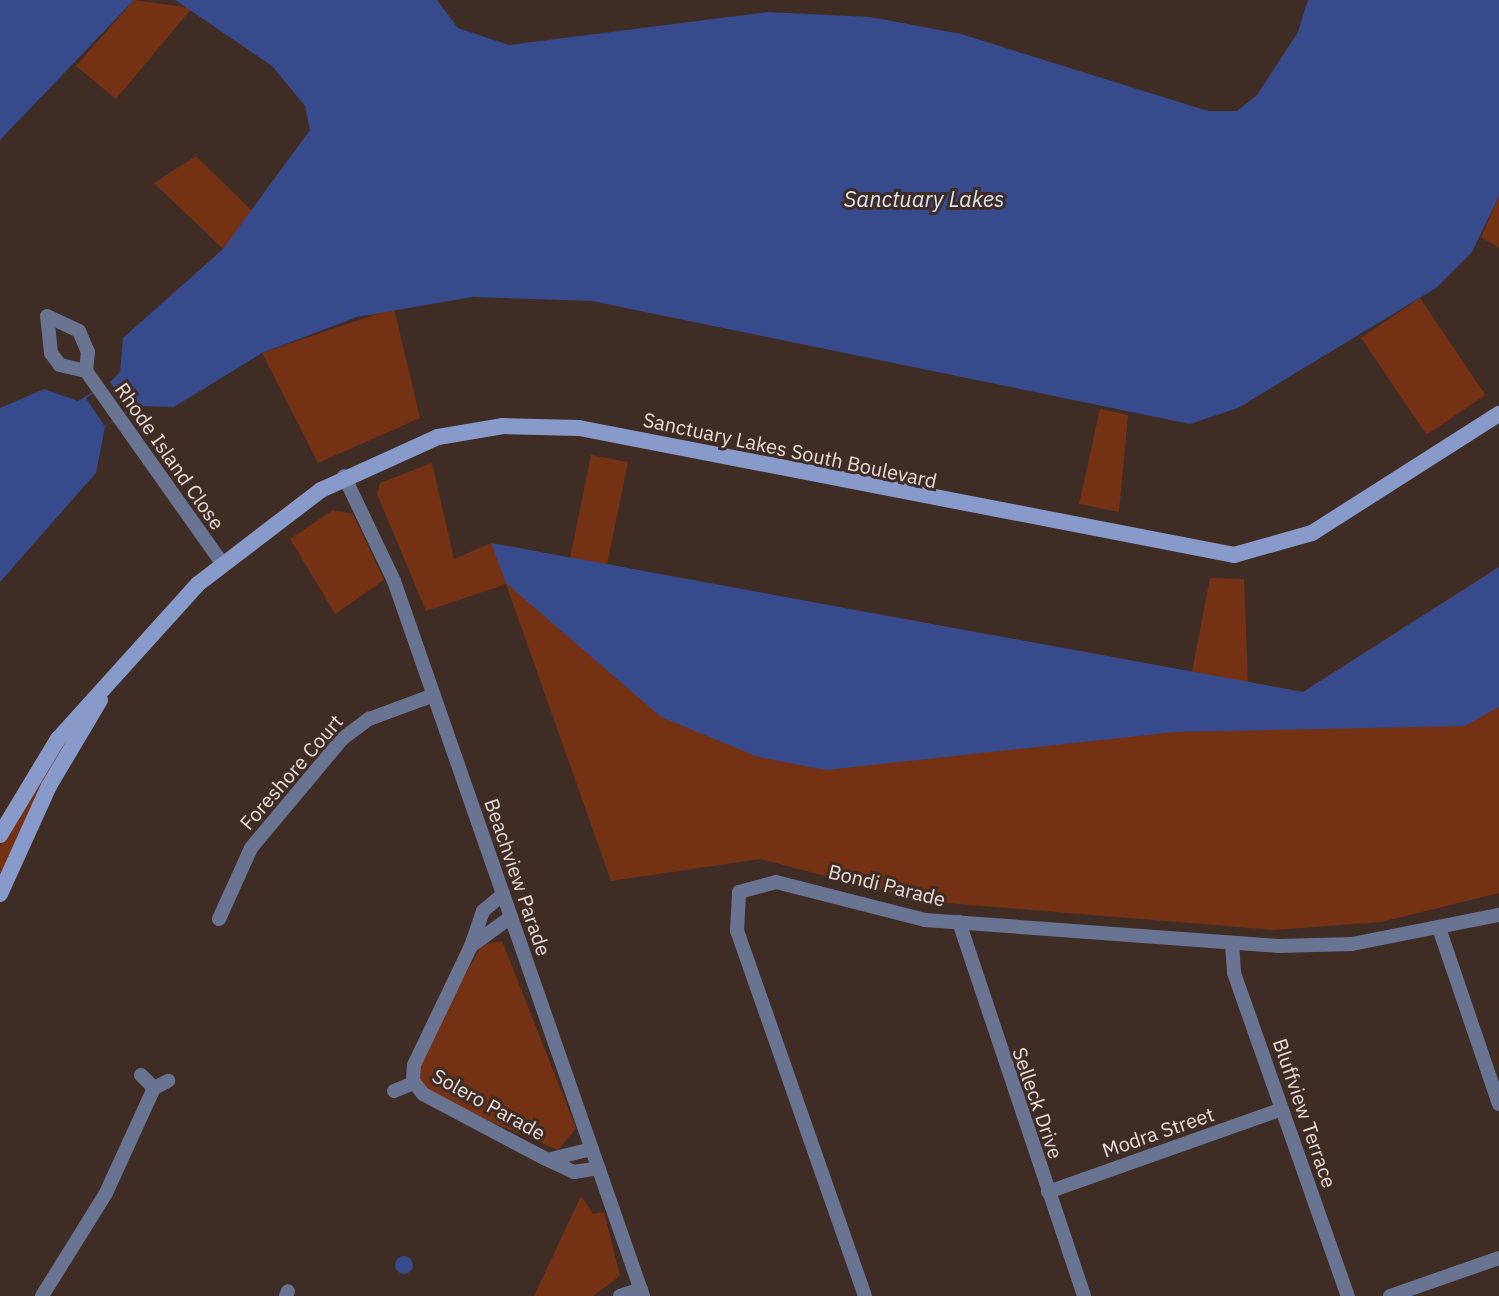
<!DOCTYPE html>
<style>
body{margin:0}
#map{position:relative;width:1499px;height:1296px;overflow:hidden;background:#3e2c25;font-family:"IBM Plex Sans",sans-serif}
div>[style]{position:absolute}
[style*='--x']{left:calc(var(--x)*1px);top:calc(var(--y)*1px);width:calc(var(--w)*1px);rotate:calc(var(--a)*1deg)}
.green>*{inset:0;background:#753114;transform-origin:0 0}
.water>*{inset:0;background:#374a8b}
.round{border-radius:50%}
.pier>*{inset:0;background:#3e2c25;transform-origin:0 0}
.street>*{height:14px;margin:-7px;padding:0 7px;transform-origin:7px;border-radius:7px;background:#697493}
.secondary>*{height:16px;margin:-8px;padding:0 8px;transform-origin:8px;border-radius:8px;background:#889aca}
span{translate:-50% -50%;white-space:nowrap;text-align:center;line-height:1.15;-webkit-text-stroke:6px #3e2c25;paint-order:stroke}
.street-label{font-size:20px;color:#e9dcd8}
.water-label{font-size:22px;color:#dbe3f6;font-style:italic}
</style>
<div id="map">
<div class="green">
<i style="clip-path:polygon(134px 0,192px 8px,116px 99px,76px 66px)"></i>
<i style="clip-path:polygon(196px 156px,254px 213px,223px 249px,154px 183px)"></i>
<i style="clip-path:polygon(1499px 196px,1499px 248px,1481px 237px)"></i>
<i style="left:1420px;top:298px;width:117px;height:71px;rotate:56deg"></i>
<i style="clip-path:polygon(394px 308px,420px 418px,318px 463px,262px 353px)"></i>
<i style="clip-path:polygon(1100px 409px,1128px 415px,1119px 512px,1079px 504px)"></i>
<i style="clip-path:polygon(591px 455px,628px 462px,607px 565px,1192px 672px,1210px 578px,1244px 579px,1248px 682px,1303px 692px,1499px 567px,1499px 893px,1381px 922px,1274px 930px,922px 901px,760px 859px,611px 881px,506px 584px,426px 611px,377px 494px,380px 483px,432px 463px,454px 559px,491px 543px,570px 558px)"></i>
<i style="clip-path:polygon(333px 510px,353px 514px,384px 580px,335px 614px,290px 539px)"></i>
<i style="clip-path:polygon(65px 743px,66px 745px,0 879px,0 846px)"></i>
<i style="clip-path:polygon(502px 941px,576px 1128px,558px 1150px,424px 1094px,414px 1065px,482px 945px)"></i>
<i style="clip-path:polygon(581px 1196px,593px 1214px,604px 1212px,620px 1276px,593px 1296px,534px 1296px)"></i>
</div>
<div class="water">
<i style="clip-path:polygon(0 0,134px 0,0 140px)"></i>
<i style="clip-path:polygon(175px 0,437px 0,458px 28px,509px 45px,767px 12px,870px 17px,961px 34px,1208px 111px,1237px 111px,1257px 95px,1298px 32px,1308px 0,1499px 0,1499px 196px,1472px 252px,1436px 288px,1238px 408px,1190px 424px,592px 301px,472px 297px,357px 317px,262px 353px,174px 407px,138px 406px,105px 427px,96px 473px,0 582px,0 408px,44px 389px,78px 401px,110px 382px,120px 372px,123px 338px,223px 249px,310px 130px,305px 106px,272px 66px)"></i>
<i style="clip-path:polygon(491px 543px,1303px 692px,1499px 567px,1499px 707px,1465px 726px,1175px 732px,826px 770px,758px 757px,661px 717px,506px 583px)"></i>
<i class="round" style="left:395px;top:1256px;width:18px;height:18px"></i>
</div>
<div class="pier">
<i style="left:110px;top:382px;width:34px;height:29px;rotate:56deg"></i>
</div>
<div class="street">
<i style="--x:86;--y:371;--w:27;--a:-167"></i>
<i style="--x:60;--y:365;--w:15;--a:-127"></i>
<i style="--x:51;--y:353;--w:37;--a:-96"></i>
<i style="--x:47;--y:316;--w:35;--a:25"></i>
<i style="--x:79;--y:331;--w:23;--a:67"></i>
<i style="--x:88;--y:352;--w:19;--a:96"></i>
<i style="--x:86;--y:371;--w:235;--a:54.7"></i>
<i style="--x:344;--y:476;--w:116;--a:64.5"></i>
<i style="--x:394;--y:581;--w:757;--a:70.8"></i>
<i style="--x:511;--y:917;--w:49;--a:144.1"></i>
<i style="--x:471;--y:946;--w:132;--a:115.6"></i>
<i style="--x:414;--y:1065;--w:16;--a:94"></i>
<i style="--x:413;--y:1081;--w:16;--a:52"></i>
<i style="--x:423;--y:1094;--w:139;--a:27.9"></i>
<i style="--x:546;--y:1159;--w:31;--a:25"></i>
<i style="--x:574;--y:1172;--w:25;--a:-9"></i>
<i style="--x:219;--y:919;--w:78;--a:-65.7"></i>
<i style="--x:251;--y:848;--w:142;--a:-50.1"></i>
<i style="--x:342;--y:739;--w:34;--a:-37"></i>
<i style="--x:369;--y:719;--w:69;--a:-20.3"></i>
<i style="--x:959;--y:922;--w:394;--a:71.5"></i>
<i style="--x:1439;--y:928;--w:186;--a:71.2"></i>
<i style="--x:1232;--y:943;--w:30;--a:86"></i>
<i style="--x:1234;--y:973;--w:343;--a:70.6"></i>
<i style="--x:471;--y:946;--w:37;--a:-71"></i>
<i style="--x:483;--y:911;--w:26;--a:-40"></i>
<i style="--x:141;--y:1075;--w:18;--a:45"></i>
<i style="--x:154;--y:1088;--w:16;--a:-27"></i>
<i style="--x:394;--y:1091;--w:22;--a:-22"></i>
<i style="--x:551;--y:1159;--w:42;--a:-13.7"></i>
<i style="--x:1048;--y:1192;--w:248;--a:-19.5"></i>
<i style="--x:42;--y:1296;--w:121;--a:-58.1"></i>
<i style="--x:106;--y:1193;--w:115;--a:-65.4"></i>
<i style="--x:286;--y:1296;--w:5;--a:-68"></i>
<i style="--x:620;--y:1296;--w:22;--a:-18"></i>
<i style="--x:865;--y:1296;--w:387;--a:-109.3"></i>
<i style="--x:737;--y:931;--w:39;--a:-87"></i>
<i style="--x:739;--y:892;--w:38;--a:-15"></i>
<i style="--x:776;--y:882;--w:154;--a:14.3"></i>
<i style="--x:925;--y:920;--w:355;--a:4.2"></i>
<i style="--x:1279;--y:946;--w:73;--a:-1.6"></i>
<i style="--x:1352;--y:944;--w:150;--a:-11.2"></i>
<i style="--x:1390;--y:1296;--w:115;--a:-19.2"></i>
</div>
<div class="secondary">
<i style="--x:0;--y:835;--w:112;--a:-58.9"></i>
<i style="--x:58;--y:739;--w:209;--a:-47.9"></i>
<i style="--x:198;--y:584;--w:155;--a:-37.4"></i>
<i style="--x:321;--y:490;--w:128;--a:-24.4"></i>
<i style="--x:438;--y:437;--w:66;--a:-9.6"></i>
<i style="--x:503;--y:426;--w:76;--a:1.5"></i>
<i style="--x:579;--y:428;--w:667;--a:10.97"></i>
<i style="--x:1234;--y:555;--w:81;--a:-15.8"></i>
<i style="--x:1312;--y:533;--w:222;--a:-32.5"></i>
<i style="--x:0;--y:894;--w:119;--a:-65.6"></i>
<i style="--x:49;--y:786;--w:100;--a:-59.3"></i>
</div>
<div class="street-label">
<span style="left:790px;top:450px;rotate:12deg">Sanctuary Lakes South Boulevard</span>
<span style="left:170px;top:456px;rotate:55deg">Rhode Island Close</span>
<span style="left:291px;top:772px;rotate:-49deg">Foreshore Court</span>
<span style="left:518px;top:877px;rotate:71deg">Beachview Parade</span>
<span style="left:887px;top:885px;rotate:14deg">Bondi Parade</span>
<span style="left:1038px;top:1103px;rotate:71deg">Selleck Drive</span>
<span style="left:489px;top:1104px;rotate:29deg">Solero Parade</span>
<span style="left:1305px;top:1113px;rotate:71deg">Bluffview Terrace</span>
<span style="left:1158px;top:1132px;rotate:-19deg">Modra Street</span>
</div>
<div class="water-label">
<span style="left:924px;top:199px">Sanctuary Lakes</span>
</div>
</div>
